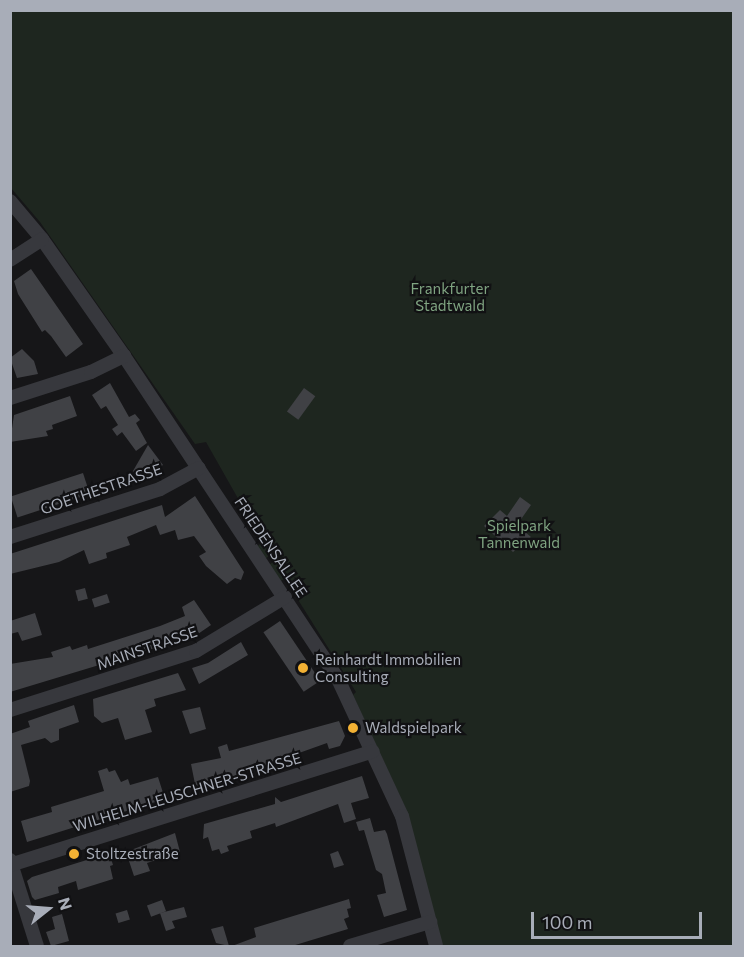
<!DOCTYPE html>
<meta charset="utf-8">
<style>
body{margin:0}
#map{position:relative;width:744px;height:957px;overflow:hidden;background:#161618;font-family:Commissioner,sans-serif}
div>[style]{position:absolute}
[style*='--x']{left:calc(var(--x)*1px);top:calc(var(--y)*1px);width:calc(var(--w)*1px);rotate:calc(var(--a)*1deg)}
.green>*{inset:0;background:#1e261f}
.building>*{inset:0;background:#404145;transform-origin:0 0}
.minor>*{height:14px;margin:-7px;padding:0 7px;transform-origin:7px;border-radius:7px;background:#37383d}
.dots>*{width:16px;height:16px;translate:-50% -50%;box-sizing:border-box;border:3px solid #111113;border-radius:50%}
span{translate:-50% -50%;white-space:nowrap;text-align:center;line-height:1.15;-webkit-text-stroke:4.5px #111113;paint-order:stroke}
.park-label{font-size:15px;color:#7fa381}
.street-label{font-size:15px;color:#a8adb8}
.poi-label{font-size:15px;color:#a8adb8}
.left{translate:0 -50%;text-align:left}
.frame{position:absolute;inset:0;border:12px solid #a8adb8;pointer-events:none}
.north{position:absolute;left:18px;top:879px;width:60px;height:60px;-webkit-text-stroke:4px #111113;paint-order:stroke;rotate:73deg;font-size:16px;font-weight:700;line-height:24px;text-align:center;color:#a8adb8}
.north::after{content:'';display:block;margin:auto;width:21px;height:27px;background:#a8adb8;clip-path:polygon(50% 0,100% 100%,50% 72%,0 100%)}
.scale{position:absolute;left:531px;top:912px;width:171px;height:27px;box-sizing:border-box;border:3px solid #a8adb8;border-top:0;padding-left:8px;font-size:18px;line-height:21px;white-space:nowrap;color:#a8adb8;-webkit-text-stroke:4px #111113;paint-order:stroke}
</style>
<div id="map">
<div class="green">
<i style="clip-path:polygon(10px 11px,733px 11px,733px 946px,442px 946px,408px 814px,353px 695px,356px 692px,285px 579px,280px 581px,269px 565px,278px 558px,274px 552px,265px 559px,256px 547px,267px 539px,245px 500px,240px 502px,206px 442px,195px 444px,40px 222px,11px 188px)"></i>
</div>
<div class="building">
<i style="clip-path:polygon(31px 269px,83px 344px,66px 357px,51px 336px,45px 330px,42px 332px,18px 294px,14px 281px)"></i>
<i style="clip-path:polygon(22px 349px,34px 361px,38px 374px,17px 378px,10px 358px)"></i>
<i style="clip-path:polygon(110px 383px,129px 417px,135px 414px,140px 420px,136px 423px,147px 443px,136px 451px,122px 432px,117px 436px,112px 429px,118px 425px,106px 406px,101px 409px,92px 395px)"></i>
<i style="left:304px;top:388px;width:14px;height:29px;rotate:36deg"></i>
<i style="clip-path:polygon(70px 396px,77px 416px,52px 425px,53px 429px,46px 431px,48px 436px,10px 442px,14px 415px)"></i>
<i style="clip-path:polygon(148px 445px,163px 465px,140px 479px,133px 471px)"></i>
<i style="left:83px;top:473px;width:22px;height:76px;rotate:72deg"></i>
<i style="clip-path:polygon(195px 496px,244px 572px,241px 580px,235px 578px,227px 584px,206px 566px,199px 556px,206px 552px,194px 536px,178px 540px,175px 530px,160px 535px,156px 525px,127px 537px,130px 545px,106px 553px,107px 558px,89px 564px,84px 550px,59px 562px,10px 574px,10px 554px,162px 505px,165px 517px)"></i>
<i style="clip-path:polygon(520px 497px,531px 505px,517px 525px,531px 537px,513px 552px,484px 526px,500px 510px,507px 516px)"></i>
<i style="left:85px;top:588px;width:11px;height:10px;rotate:75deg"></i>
<i style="left:107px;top:594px;width:9px;height:16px;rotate:72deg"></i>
<i style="clip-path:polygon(194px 600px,211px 625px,195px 636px,10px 692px,10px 664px,53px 657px,51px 652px,70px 646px,72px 650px,87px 645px,88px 649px,160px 626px,185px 616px,182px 607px)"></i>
<i style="clip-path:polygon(35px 613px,42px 635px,22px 641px,18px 632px,10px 634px,10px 621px)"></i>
<i style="left:280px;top:621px;width:72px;height:20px;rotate:56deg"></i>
<i style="clip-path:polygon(241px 642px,248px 655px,199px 684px,192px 668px,208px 663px)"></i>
<i style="clip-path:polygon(178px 673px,186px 690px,154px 699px,156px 706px,145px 710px,152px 732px,125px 740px,118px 718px,102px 723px,94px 716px,93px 699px)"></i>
<i style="clip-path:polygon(74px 705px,79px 722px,59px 729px,59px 740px,51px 743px,45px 738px,21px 745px,30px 781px,29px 786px,10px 792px,10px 734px,30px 727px,28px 721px)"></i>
<i style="clip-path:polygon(200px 707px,206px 729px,190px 734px,182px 711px)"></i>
<i style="clip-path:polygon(339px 721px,345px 736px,340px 746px,329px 749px,327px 743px,201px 788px,195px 784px,191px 764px,221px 758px,218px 747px,227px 744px,229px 751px)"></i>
<i style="clip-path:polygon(107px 768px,109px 772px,115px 770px,121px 782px,128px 779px,130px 785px,158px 777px,165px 799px,27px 842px,21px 821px,52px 812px,51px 807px,104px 791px,98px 771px)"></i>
<i style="clip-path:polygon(362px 776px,369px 798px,351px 803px,356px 819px,344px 823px,338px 804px,276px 827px,275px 823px,250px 831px,252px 838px,227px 846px,229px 851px,221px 854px,219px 849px,212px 851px,208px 837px,203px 839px,204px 824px,275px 804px,275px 797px,281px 802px)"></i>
<i style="clip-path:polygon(370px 818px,374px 832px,385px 830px,387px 834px,407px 910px,384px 917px,377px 895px,386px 893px,382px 874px,376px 870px,364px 830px,359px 831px,356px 822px)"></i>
<i style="clip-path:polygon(175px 833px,180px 852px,147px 863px,150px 871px,134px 876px,126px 852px)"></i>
<i style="clip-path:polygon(338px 851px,344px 865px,334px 868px,330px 854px)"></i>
<i style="clip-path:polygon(106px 854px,110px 855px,113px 865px,110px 866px,113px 879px,78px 890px,76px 881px,58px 887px,59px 893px,35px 900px,32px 897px,27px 881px,32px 877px)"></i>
<i style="clip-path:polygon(349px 899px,351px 908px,347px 909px,349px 917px,344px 919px,348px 929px,292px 946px,232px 946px,256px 937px,254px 928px)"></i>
<i style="left:162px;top:900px;width:12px;height:16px;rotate:70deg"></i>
<i style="clip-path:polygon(184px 907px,187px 917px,172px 921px,175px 928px,166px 931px,160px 913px)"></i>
<i style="left:127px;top:910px;width:10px;height:12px;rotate:73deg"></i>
<i style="clip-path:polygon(62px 914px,69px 941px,51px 946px,46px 932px,55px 929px,52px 917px)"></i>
<i style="clip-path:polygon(223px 926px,229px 946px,216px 943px,211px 929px)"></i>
</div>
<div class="minor">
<i style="--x:10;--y:201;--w:50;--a:49.9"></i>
<i style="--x:42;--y:239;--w:143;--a:55"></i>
<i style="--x:124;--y:356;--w:387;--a:56.5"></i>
<i style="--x:338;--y:679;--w:151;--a:65"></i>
<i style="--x:402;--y:816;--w:134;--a:75.3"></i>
<i style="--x:10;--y:260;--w:38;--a:-33"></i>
<i style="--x:10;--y:398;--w:85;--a:-17.8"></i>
<i style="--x:91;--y:372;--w:37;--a:-26"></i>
<i style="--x:10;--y:537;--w:157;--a:-17.7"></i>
<i style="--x:160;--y:489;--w:44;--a:-28.3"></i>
<i style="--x:10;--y:710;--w:195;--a:-17.6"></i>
<i style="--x:196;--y:651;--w:104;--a:-31.2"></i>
<i style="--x:10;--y:860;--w:90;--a:72.6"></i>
<i style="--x:10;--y:865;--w:380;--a:-17.4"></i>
<i style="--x:350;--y:946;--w:84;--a:-16.7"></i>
</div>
<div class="dots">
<i style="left:303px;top:668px;background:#f2b134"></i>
<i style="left:353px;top:728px;background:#f2b134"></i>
<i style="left:74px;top:854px;background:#f2b134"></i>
</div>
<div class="park-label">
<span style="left:450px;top:297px">Frankfurter<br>Stadtwald</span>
<span style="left:519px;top:534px">Spielpark<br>Tannenwald</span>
</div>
<div class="street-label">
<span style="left:101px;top:489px;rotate:-19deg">GOETHESTRASSE</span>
<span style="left:271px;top:547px;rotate:56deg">FRIEDENSALLEE</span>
<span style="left:147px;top:648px;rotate:-19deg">MAINSTRASSE</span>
<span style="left:187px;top:792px;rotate:-17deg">WILHELM-LEUSCHNER-STRASSE</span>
</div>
<div class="poi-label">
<span class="left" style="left:315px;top:668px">Reinhardt Immobilien<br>Consulting</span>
<span class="left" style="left:365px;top:728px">Waldspielpark</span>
<span class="left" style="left:86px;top:854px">Stoltzestraße</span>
</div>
<div class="frame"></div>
<div class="north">N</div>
<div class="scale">100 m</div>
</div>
